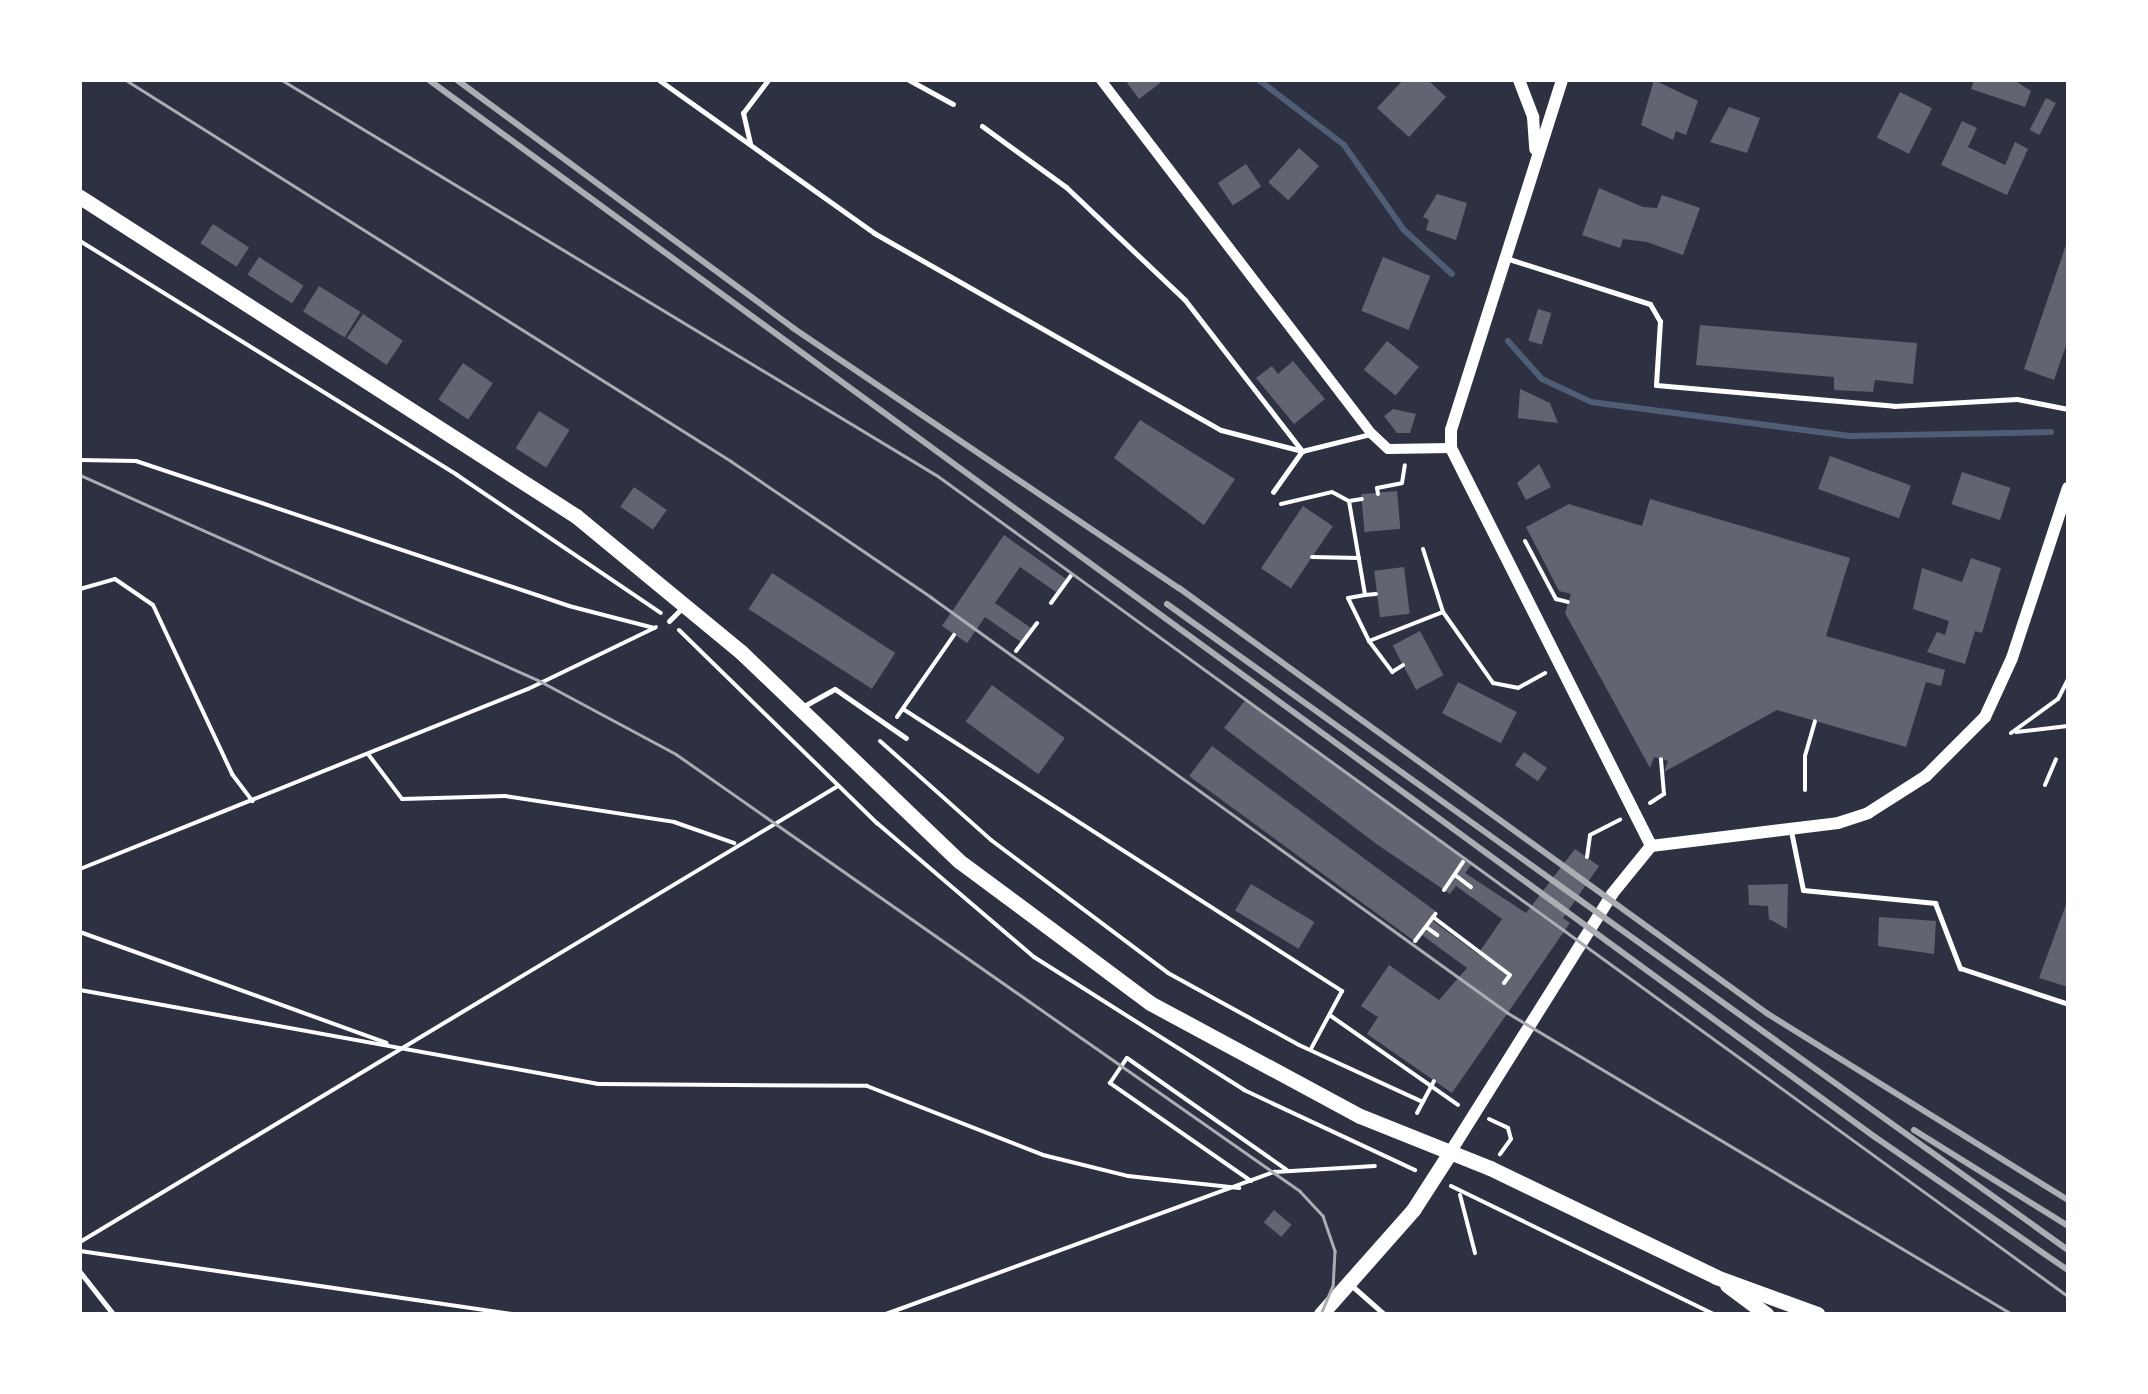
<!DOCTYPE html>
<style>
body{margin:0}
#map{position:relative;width:2148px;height:1394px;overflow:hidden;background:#2d3142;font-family:Quicksand,sans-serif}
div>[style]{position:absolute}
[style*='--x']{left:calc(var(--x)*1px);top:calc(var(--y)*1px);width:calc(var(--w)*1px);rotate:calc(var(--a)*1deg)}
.stream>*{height:6px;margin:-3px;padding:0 3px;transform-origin:3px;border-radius:3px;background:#4f5d75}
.building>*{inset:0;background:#626471;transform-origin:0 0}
.path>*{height:4px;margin:-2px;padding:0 2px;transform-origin:2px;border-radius:2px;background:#fff}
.service>*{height:5px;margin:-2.5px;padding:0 2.5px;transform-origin:2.5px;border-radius:2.5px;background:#fff}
.minor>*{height:10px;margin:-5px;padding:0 5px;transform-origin:5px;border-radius:5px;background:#fff}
.tertiary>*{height:12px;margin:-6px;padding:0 6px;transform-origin:6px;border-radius:6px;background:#fff}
.secondary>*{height:15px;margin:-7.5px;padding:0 7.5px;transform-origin:7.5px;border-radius:7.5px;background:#fff}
.tram>*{height:2.5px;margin:-1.25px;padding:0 1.25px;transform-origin:1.25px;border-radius:1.25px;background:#abadb3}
.rail>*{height:6px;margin:-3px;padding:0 3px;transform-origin:3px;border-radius:3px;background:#abadb3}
span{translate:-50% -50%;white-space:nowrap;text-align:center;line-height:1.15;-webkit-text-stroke:10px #fff;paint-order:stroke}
.frame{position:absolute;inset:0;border:82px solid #fff;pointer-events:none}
</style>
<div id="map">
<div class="stream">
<i style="--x:1259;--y:80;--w:107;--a:37.4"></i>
<i style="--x:1344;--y:145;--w:104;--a:54.8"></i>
<i style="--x:1404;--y:230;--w:65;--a:42.5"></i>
<i style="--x:1508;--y:341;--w:51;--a:48.2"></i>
<i style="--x:1542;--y:379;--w:54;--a:25.1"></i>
<i style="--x:1591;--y:402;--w:259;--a:7.5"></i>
<i style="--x:1848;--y:436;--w:203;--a:-1.1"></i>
</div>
<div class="building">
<i style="clip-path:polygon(1125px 80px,1164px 80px,1139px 99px)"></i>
<i style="clip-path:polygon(1403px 80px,1428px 80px,1446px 97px,1409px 137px,1377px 108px)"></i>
<i style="clip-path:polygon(1654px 80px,1698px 101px,1686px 135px,1676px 131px,1673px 140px,1641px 125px)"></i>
<i style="clip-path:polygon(1974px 80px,2014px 80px,2031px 91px,2025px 107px,1971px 89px)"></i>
<i style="left:1900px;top:92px;width:36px;height:51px;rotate:27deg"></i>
<i style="left:2046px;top:98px;width:11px;height:36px;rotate:27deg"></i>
<i style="clip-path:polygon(1729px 107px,1760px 118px,1747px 153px,1710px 142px)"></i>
<i style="clip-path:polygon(1962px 121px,1977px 128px,1968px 147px,2005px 165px,2015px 142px,2028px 149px,2007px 195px,1941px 165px)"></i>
<i style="left:1299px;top:148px;width:27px;height:46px;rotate:42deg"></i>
<i style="left:1246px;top:164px;width:27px;height:34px;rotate:56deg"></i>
<i style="clip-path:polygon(1599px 188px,1643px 207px,1657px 208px,1662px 195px,1700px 208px,1683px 255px,1647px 242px,1623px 239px,1620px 248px,1582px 235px)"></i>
<i style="clip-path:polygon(1437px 194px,1467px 203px,1456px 240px,1426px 230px,1429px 220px,1423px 217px)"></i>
<i style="left:213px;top:224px;width:43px;height:23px;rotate:33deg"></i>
<i style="clip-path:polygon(2068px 239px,2068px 340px,2054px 380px,2024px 369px)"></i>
<i style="left:259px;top:257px;width:53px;height:21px;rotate:33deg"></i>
<i style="left:1383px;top:257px;width:51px;height:58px;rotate:22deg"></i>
<i style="left:319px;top:286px;width:49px;height:30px;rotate:32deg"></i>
<i style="left:1538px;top:309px;width:14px;height:33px;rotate:17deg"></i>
<i style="left:363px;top:314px;width:48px;height:29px;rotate:34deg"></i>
<i style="clip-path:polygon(1700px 325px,1917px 343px,1913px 384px,1875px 380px,1873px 392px,1834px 390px,1834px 377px,1696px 365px)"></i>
<i style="left:1387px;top:341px;width:41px;height:37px;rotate:39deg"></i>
<i style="clip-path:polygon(1293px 361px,1325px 399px,1294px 424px,1256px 378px,1272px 366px,1278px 374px)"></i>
<i style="left:463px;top:363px;width:36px;height:44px;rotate:34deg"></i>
<i style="clip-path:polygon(1520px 389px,1550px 403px,1558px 423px,1518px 418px)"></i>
<i style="clip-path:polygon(1393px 409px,1416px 414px,1410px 433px,1397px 433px,1384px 416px)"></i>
<i style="left:539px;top:411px;width:36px;height:44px;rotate:32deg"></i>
<i style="clip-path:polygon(1140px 420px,1235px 479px,1204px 525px,1114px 458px)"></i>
<i style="left:1830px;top:456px;width:86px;height:35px;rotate:20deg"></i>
<i style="clip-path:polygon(1539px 464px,1551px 487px,1526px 500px,1517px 483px)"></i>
<i style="left:1962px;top:472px;width:51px;height:34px;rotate:18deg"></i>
<i style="left:634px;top:487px;width:40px;height:24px;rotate:35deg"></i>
<i style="left:1397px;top:491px;width:38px;height:36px;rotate:85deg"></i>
<i style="clip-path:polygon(1650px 499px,1850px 558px,1826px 636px,1945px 670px,1941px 686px,1926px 682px,1906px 747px,1777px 710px,1664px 772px,1668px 761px,1654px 757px,1650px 768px,1565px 613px,1571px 594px,1559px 591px,1526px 527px,1569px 504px,1642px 526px)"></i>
<i style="left:1303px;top:506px;width:36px;height:75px;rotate:34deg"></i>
<i style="clip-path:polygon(1004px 535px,1066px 579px,1056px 592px,1020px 567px,995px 603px,1031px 628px,1021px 642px,985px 617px,967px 643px,942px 626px)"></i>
<i style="clip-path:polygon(1971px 558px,2001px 568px,1982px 633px,1975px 631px,1965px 664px,1927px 652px,1937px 632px,1945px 635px,1949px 621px,1913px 609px,1922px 568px,1962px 582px)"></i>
<i style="left:1404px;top:567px;width:47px;height:30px;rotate:83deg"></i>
<i style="left:772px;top:573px;width:147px;height:43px;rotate:33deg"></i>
<i style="left:1420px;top:631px;width:50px;height:31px;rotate:62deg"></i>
<i style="left:1458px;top:682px;width:66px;height:35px;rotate:27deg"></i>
<i style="left:992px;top:685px;width:90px;height:45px;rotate:36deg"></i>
<i style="clip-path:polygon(1246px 699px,1471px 865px,1465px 873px,1526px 913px,1575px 849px,1599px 866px,1563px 918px,1570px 923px,1452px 1093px,1367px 1034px,1378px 1017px,1361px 1006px,1389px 965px,1439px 1000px,1467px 968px,1422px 935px,1417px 943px,1189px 776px,1212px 746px,1438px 913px,1433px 921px,1478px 954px,1502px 919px,1456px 886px,1450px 894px,1375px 843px,1224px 728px)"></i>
<i style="left:1524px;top:752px;width:28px;height:16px;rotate:35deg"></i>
<i style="left:1251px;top:884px;width:74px;height:31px;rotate:31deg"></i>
<i style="clip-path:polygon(1788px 884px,1787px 929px,1769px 919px,1768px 906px,1749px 905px,1748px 885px)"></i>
<i style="clip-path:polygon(2068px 899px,2068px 987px,2039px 978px)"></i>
<i style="clip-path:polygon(1879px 917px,1936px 921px,1934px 954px,1878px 946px)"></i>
<i style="left:1274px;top:1210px;width:23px;height:16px;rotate:40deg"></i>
</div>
<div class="path">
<i style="--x:80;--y:241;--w:444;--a:31.8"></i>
<i style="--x:457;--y:475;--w:246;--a:34.1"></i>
<i style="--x:80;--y:460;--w:56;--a:1"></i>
<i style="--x:136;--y:461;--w:457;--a:18.5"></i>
<i style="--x:569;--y:606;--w:88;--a:14.5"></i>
<i style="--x:1378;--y:494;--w:6;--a:-99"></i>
<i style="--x:1377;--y:488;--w:25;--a:-11"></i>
<i style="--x:1402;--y:483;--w:18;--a:-81"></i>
<i style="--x:1349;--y:501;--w:13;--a:-9"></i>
<i style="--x:1281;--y:504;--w:52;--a:-13.2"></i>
<i style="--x:1332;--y:492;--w:19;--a:28"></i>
<i style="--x:1349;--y:501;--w:95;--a:80.3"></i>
<i style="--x:1365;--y:595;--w:17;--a:170"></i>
<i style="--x:1348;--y:598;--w:48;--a:64"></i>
<i style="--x:1369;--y:641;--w:79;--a:-21.4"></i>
<i style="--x:1525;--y:541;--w:66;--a:61.9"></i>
<i style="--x:1556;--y:599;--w:12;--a:14"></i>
<i style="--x:1423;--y:549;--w:66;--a:72.4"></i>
<i style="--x:1443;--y:612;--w:87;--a:54.8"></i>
<i style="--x:1493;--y:683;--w:25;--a:11"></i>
<i style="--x:1518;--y:688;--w:31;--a:-29"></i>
<i style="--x:1312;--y:557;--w:47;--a:1.2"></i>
<i style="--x:80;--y:589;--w:36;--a:-16"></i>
<i style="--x:115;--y:579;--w:46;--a:34.4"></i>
<i style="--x:153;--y:605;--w:187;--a:64.9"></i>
<i style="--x:232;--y:774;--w:34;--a:53"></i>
<i style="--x:1365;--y:595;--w:11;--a:-5"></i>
<i style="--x:1051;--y:603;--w:34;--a:-54"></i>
<i style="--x:679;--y:630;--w:277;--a:44.3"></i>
<i style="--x:877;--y:823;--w:206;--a:40.5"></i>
<i style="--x:1034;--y:957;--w:249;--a:32.3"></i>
<i style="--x:1244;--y:1090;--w:189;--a:25.1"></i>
<i style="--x:1369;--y:641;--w:39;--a:53"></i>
<i style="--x:1392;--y:672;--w:13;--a:-32"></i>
<i style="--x:1016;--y:651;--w:35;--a:-53"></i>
<i style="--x:903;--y:709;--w:522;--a:32.72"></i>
<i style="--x:1342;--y:991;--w:64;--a:118.2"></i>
<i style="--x:897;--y:717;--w:100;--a:-55.2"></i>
<i style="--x:2016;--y:732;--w:52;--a:-6.6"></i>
<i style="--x:2011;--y:733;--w:58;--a:-35.9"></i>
<i style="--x:2058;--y:699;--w:22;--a:-63"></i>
<i style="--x:880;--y:741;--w:149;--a:41.7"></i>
<i style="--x:991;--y:840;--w:221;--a:36.9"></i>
<i style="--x:1168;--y:973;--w:149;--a:28.8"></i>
<i style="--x:1299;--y:1045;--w:136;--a:24.7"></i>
<i style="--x:368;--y:754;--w:56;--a:52.9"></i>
<i style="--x:402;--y:799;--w:103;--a:-1.7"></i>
<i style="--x:505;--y:796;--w:171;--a:8.7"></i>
<i style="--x:674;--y:822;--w:64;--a:19.3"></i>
<i style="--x:2045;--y:785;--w:28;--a:-67"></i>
<i style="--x:1805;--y:790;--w:34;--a:-90"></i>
<i style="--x:1805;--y:756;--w:36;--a:-74"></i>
<i style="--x:1650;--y:803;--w:17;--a:-33"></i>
<i style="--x:1664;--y:794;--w:35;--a:-95"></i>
<i style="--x:1587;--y:857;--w:22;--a:-82"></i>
<i style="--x:1590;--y:835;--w:34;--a:-27"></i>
<i style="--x:80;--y:869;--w:483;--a:-21.9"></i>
<i style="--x:528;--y:689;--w:142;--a:-25.8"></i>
<i style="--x:1455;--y:875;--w:20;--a:37"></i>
<i style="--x:1444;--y:890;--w:34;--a:-56"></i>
<i style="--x:1433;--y:917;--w:96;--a:37"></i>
<i style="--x:1510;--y:975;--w:10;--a:127"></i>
<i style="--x:1426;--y:927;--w:14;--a:36"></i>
<i style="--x:80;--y:932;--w:326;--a:19.9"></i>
<i style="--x:1415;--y:941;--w:34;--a:-53"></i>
<i style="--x:80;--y:990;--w:527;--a:10.27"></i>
<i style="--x:599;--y:1084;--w:268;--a:0.4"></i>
<i style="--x:867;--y:1086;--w:189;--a:21.4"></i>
<i style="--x:1043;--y:1155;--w:88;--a:13.9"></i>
<i style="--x:1128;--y:1176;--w:112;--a:6.2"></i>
<i style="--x:1331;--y:1016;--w:155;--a:35"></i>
<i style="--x:1417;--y:1113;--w:36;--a:-62"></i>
<i style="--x:1489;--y:1119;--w:21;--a:25"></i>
<i style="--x:1508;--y:1128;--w:11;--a:75"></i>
<i style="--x:1511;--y:1139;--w:19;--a:126"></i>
<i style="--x:1251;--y:1181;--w:172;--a:-145.2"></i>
<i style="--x:1110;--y:1083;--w:30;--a:-56"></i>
<i style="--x:1127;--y:1058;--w:195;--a:35"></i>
<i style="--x:1451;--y:1186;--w:292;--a:26"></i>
<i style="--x:1460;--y:1195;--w:60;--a:75.5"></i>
<i style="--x:80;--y:1242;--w:885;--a:-31.03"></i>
<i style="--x:80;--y:1251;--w:435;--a:8.3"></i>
<i style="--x:886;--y:1314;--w:414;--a:-20.1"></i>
<i style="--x:1275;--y:1172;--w:100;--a:-3.4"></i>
</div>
<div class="service">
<i style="--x:659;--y:80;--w:264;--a:35.4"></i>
<i style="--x:874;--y:233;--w:399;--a:29.6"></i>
<i style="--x:1221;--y:430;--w:84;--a:14.5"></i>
<i style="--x:1302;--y:451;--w:70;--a:-14"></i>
<i style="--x:909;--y:80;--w:50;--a:28.6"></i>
<i style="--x:982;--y:126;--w:104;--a:36"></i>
<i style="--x:1066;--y:187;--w:164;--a:43.5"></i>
<i style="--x:1185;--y:300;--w:191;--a:52.2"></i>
<i style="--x:1302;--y:451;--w:50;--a:125.3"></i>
<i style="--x:750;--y:143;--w:31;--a:-103"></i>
<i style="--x:743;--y:113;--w:41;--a:-52.9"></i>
<i style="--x:1509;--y:259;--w:148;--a:17.7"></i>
<i style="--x:1650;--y:304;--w:20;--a:60"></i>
<i style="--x:1660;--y:321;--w:64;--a:93.6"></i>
<i style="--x:1656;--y:385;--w:239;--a:5"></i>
<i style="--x:1894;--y:406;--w:123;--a:-3.3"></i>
<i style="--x:2017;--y:399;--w:52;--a:11.1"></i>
<i style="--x:669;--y:621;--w:17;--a:-45"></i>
<i style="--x:804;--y:706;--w:35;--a:-29"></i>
<i style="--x:835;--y:689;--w:86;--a:34.6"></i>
<i style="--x:1791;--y:831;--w:60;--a:78.5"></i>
<i style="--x:1803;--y:890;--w:133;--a:5.6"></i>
<i style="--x:1935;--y:903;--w:70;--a:69"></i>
<i style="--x:1960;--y:968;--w:114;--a:18.4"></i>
<i style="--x:80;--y:1272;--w:53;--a:51.8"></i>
<i style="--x:1351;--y:1285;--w:44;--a:41.3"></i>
</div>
<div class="minor">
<i style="--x:1101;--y:80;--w:446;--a:52.6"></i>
<i style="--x:1372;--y:434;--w:22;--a:43"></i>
<i style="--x:1388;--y:449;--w:63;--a:-0.9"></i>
</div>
<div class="tertiary">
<i style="--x:1519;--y:80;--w:40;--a:69"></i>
<i style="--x:1533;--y:117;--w:32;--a:86"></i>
<i style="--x:1562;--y:80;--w:367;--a:107.6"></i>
<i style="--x:1451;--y:430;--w:18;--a:90"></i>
<i style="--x:1451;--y:448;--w:445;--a:63.3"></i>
<i style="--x:1651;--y:846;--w:188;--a:-7"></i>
<i style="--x:1838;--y:823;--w:32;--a:-18"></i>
<i style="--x:1868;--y:813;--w:69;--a:-32.5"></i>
<i style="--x:1926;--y:776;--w:83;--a:-45"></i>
<i style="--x:1985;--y:717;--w:65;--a:-65.4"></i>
<i style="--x:2012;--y:658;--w:179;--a:-71.8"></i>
<i style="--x:1451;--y:1151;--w:303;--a:-57.9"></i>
<i style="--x:1612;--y:894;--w:62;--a:-50.9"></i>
</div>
<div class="secondary">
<i style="--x:80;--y:197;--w:590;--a:32.75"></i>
<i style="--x:576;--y:516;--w:214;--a:39.5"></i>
<i style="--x:741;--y:652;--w:302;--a:43.8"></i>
<i style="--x:959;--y:861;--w:238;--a:36.6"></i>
<i style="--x:1150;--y:1003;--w:238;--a:28.3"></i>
<i style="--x:1360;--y:1116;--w:140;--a:21.8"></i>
<i style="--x:1490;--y:1168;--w:251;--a:25.7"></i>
<i style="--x:1716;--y:1277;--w:108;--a:20.1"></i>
<i style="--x:1727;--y:1285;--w:49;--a:36.6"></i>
<i style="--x:1321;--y:1314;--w:139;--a:-48.5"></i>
<i style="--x:1413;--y:1210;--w:70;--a:-57.2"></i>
</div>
<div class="tram">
<i style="--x:126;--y:80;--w:715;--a:32.2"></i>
<i style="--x:731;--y:461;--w:242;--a:34.2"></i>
<i style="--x:931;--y:597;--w:711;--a:35.79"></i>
<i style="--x:1508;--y:1013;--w:587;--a:30.85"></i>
<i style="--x:282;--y:80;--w:766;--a:31.12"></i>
<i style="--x:938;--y:476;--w:1396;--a:35.97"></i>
<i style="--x:80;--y:475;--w:504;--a:24.12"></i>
<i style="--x:540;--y:681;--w:154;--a:28.2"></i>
<i style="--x:676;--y:754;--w:762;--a:35"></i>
<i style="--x:1300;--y:1191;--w:34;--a:47"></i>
<i style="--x:1323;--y:1216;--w:37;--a:71"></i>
<i style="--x:1335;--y:1251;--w:35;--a:93"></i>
<i style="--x:1333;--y:1286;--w:30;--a:113"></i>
</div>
<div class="rail">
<i style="--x:429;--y:80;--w:1791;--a:36.17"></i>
<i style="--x:1875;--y:1137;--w:234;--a:34.6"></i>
<i style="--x:457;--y:80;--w:418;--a:36.4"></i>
<i style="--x:793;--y:328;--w:465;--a:34"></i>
<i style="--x:1179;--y:588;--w:727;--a:35.88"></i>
<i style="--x:1768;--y:1014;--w:353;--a:31.8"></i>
<i style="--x:1167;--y:604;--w:1109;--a:35.64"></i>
<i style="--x:1914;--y:1130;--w:181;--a:31.9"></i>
</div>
<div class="frame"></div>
</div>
